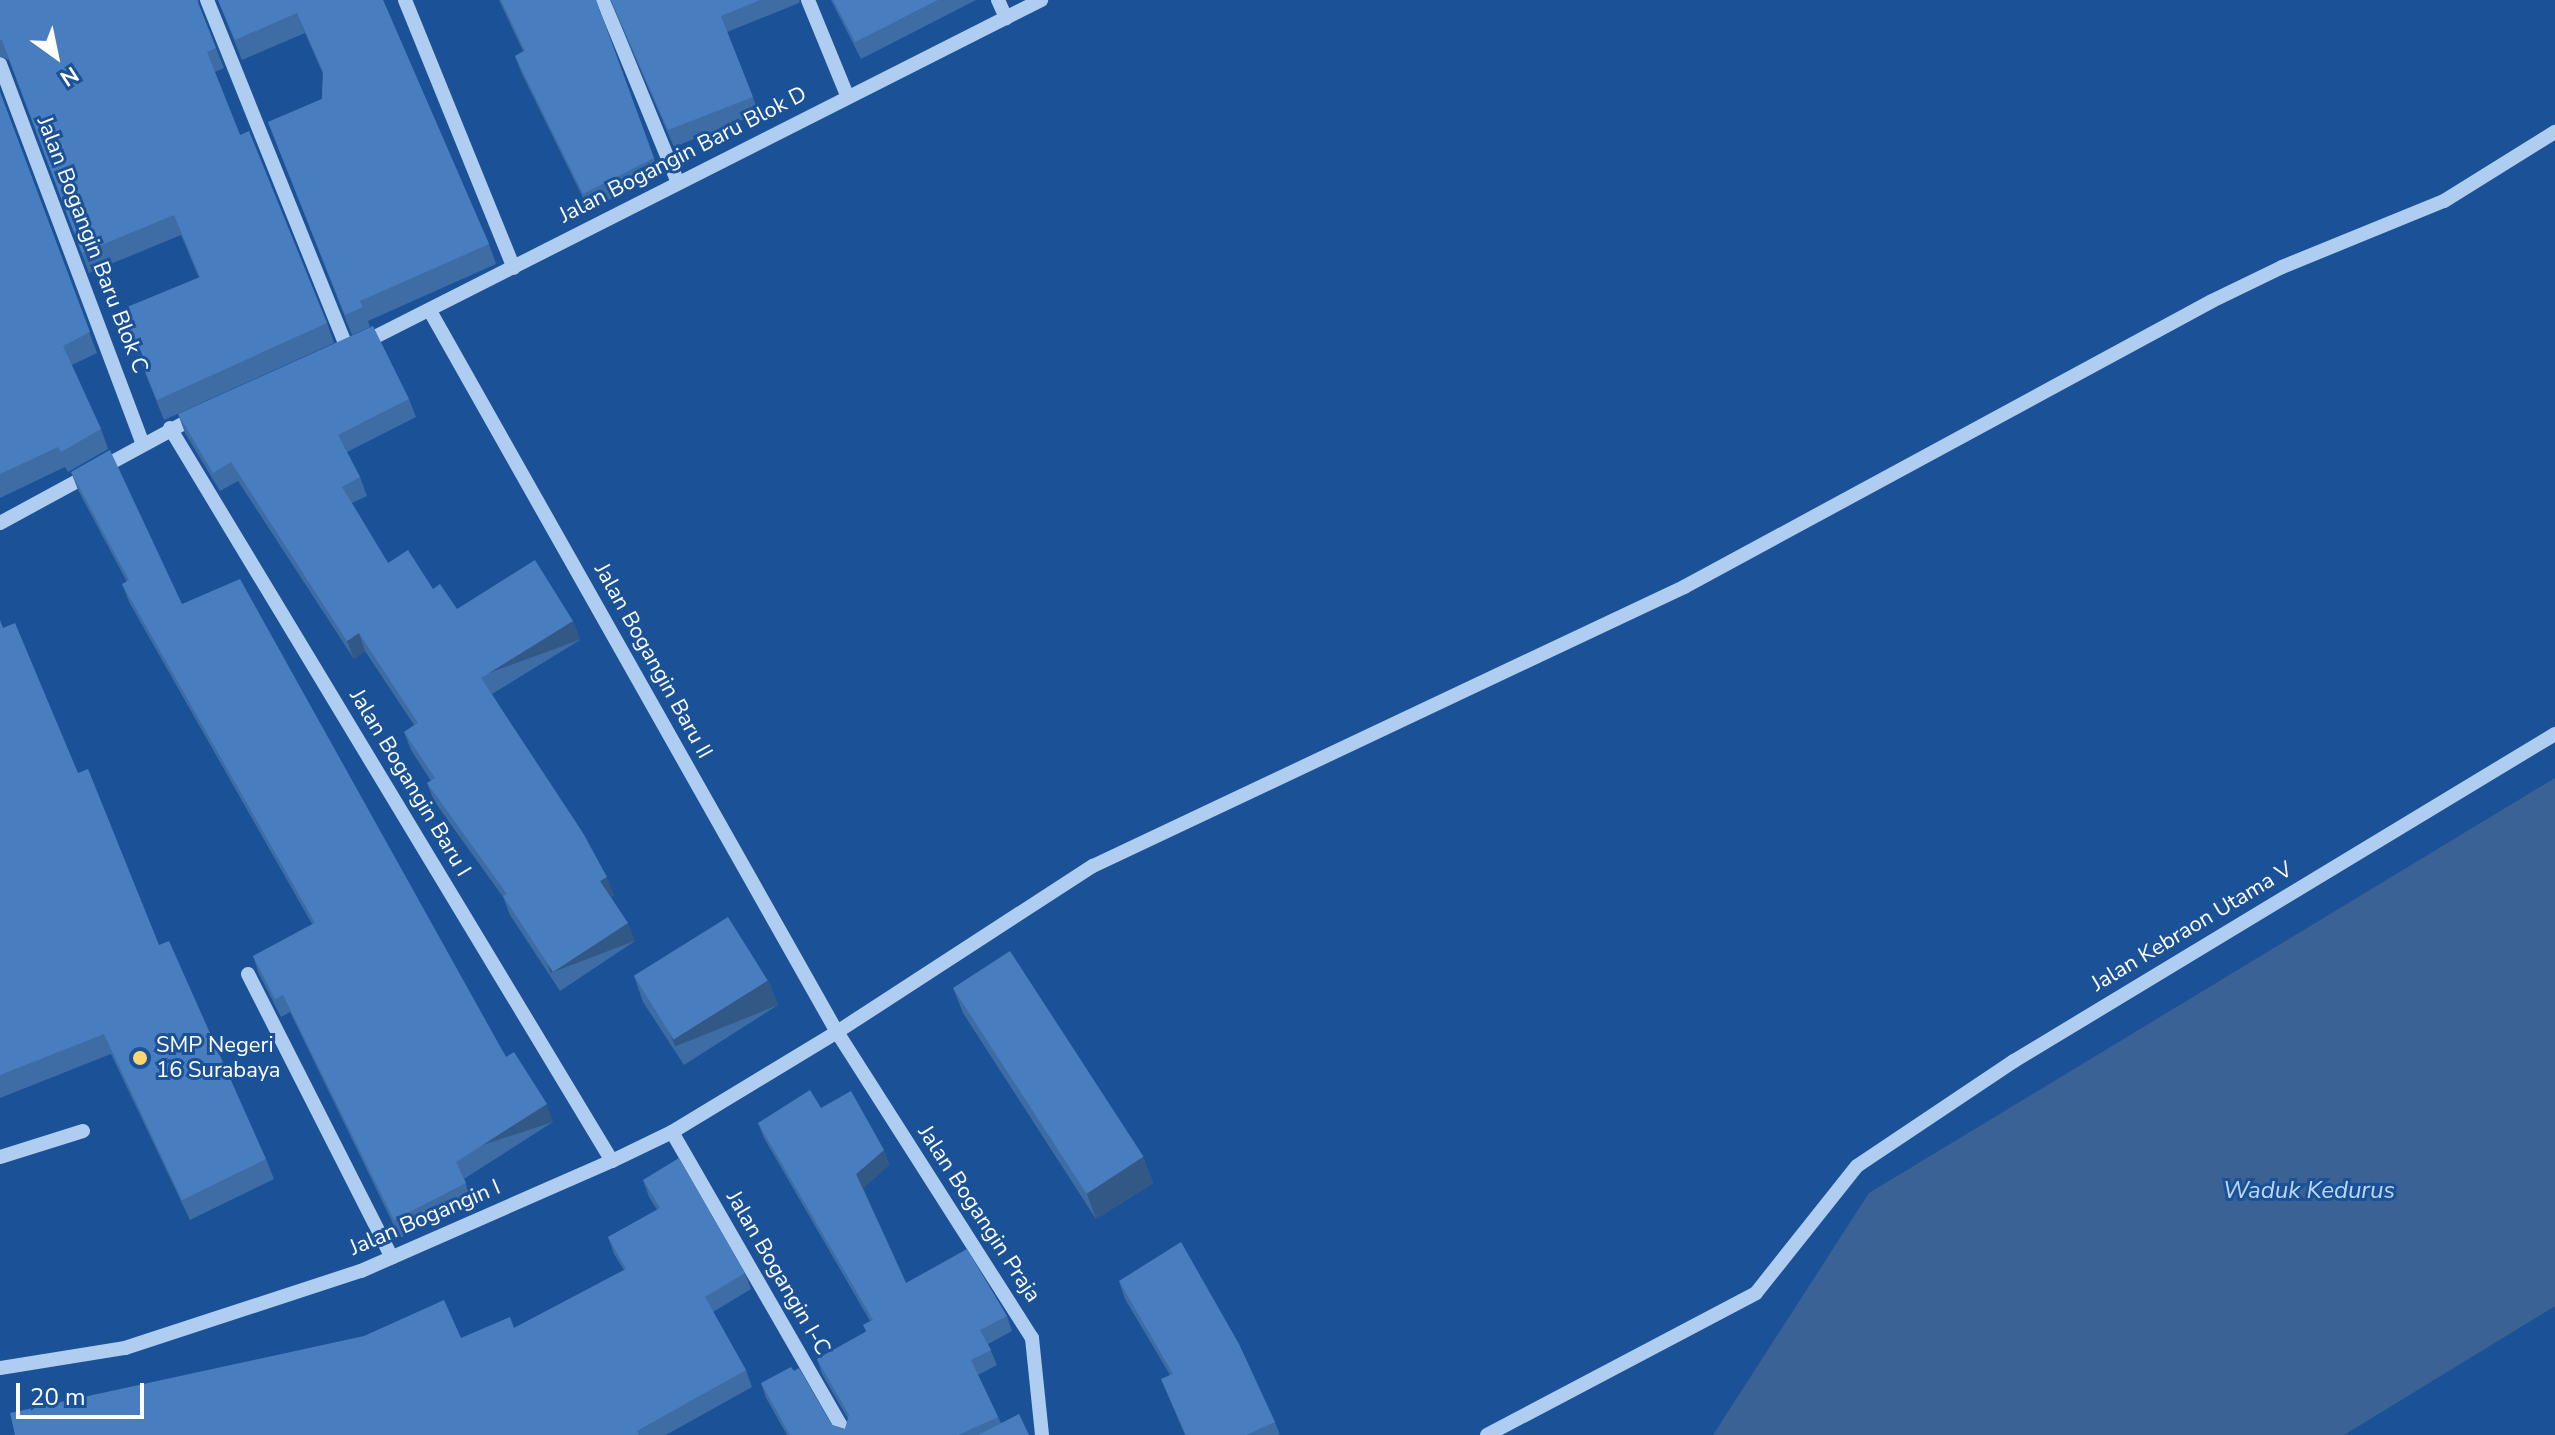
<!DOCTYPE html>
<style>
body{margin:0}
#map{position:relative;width:2555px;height:1435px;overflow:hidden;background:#1b5297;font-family:"Nunito Sans",sans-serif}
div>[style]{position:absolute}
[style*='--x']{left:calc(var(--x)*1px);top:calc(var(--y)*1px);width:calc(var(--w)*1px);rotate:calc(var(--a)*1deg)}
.water>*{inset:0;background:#3b6294}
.minor>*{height:14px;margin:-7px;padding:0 7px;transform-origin:7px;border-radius:7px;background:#afcdf0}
.wall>*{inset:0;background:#3e6ca4}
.shaded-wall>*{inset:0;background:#325886;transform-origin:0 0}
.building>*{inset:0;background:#487ebf;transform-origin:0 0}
.dots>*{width:22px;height:22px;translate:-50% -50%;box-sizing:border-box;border:4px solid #1b5297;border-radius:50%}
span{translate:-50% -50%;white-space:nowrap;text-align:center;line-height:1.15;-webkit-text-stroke:6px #1b5297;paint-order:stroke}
.street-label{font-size:22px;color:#fff}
.poi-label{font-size:22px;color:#fff}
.left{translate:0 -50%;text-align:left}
.water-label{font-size:24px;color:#bcd7f7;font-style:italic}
.north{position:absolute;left:16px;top:16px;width:80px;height:80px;-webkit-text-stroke:6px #1b5297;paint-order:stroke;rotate:147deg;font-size:22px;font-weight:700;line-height:32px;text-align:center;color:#fff}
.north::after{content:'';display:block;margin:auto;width:28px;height:36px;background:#fff;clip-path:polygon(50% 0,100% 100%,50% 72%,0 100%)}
.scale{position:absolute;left:16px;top:1383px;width:128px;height:36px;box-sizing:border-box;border:4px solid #fff;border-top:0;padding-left:10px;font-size:24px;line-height:28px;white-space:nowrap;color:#fff;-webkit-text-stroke:6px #1b5297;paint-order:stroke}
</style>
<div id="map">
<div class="water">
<i style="clip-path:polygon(2555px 778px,2555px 1306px,2344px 1435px,1713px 1435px,1869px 1193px)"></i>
</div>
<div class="minor">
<i style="--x:207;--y:0;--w:378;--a:68.1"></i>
<i style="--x:405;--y:0;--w:289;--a:67.9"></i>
<i style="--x:603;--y:0;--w:195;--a:67.7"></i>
<i style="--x:808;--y:0;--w:103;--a:67.7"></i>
<i style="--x:998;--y:0;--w:20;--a:66"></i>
<i style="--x:0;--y:64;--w:403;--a:69.4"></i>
<i style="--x:430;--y:311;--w:828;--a:60.56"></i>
<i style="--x:837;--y:1032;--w:363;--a:57.5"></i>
<i style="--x:1032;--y:1338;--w:98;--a:84.1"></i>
<i style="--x:363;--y:343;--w:760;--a:-26.83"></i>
<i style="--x:170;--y:428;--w:856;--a:58.91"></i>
<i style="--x:0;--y:523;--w:224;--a:-28.5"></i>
<i style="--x:248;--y:974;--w:318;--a:63.1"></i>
<i style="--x:672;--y:1132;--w:349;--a:60.1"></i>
<i style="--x:0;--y:1157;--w:87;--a:-17.4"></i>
<i style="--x:0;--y:1368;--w:127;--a:-9.1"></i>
<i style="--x:125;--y:1348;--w:248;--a:-18.1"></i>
<i style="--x:361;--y:1271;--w:274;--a:-23.7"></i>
<i style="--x:612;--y:1161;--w:67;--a:-25.8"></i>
<i style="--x:672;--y:1132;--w:193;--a:-31.2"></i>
<i style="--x:837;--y:1032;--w:305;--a:-33"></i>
<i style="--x:1093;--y:866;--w:654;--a:-25.27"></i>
<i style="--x:1684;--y:587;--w:600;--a:-28.44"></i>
<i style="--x:2212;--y:301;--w:78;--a:-25.9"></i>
<i style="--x:2282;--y:267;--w:175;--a:-22.2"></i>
<i style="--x:2444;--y:201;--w:131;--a:-31.9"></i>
<i style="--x:1487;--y:1435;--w:304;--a:-27.8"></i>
<i style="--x:1756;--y:1293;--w:162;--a:-51.5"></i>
<i style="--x:1857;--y:1166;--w:189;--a:-33.8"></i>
<i style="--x:2014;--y:1061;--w:632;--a:-31.15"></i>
</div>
<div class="wall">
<i style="clip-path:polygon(0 0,199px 0,198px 3px,224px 68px,215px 72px,240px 135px,327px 323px,334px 343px,164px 420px,120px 310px,199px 278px,181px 235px,89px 273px,9px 60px,0 57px)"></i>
<i style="clip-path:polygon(218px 0,383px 0,489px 244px,496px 264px,368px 321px,370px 327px,352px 335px,268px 122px,322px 99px,323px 74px,305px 33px,242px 60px)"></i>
<i style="clip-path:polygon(499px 0,596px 0,660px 175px,589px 210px,521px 72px,515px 56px,523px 51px)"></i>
<i style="clip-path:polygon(610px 0,800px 0,799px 3px,727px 32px,759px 113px,674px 147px)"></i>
<i style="clip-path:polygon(831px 0,976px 0,861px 59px)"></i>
<i style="clip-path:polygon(0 92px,97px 353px,72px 365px,101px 429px,108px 449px,68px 472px,65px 467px,0 498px)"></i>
<i style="clip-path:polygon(409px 399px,416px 417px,347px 452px,360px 477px,367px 496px,352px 503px,388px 563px,433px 589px,457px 609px,573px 621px,580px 640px,492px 694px,614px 895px,611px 897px,635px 941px,560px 991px,510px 915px,503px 897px,434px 801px,427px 783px,431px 781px,411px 750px,404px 732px,414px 725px,365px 651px,354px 659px,238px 481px,220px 491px,185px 433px,178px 414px)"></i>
<i style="clip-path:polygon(71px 472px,182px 604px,553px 1122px,464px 1179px,472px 1201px,400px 1238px,290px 1012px,281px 1017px,259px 974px,253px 956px,312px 924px,129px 602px,122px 584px,127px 582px,78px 490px)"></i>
<i style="clip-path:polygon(0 620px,3px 628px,78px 773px,159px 945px,266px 1159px,274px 1179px,190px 1220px,111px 1054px,0 1098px)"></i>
<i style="clip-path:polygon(634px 976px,768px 980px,778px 1005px,684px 1065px,643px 1002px)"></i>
<i style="clip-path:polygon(953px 988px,1143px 1157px,1153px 1183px,1096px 1219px,963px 1013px)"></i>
<i style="clip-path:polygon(821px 1108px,884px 1150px,889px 1165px,863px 1188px,906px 1283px,1007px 1316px,1012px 1331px,988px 1344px,997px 1365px,978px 1375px,1001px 1423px,1029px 1435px,787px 1435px,766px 1398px,761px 1383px,832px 1425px,845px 1429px,848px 1419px,822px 1374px,817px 1359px,866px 1332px,863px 1325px,870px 1321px,764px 1138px,758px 1123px)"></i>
<i style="clip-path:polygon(643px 1180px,745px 1273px,751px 1289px,713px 1312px,746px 1370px,752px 1387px,666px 1435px,15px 1435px,461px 1338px,514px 1328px,624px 1270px,614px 1254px,608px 1237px,657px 1210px,649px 1197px)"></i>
<i style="clip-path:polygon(1119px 1281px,1275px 1422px,1280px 1435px,1185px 1435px,1161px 1379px,1170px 1375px,1125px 1299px)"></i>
</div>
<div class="shaded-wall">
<i style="left:573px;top:621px;width:20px;height:108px;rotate:70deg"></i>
<i style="clip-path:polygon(359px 633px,365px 651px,354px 659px,347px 641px)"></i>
<i style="clip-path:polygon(607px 877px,614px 895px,607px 900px,600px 881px)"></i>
<i style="left:628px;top:923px;width:19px;height:90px;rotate:69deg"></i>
<i style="left:768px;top:980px;width:27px;height:111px;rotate:68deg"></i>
<i style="left:547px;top:1104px;width:19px;height:108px;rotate:72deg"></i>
<i style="clip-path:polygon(884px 1150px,889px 1165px,862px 1189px,856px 1174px)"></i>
<i style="clip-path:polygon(1143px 1157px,1153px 1183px,1096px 1219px,1087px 1194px)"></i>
</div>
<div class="building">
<i style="clip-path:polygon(0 0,197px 0,216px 48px,207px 52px,240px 135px,249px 131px,327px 323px,157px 400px,120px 310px,200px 277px,174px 215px,82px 253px,2px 40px,0 40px)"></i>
<i style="clip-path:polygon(218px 0,383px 0,489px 244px,360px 301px,363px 307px,345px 315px,268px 122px,322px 99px,323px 71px,297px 13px,235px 40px)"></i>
<i style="clip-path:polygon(501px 0,596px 0,654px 158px,583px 194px,515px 56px,525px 51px)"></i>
<i style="clip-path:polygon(611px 0,760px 0,721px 16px,753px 97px,668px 130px)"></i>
<i style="clip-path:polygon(833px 0,938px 0,855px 42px)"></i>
<i style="clip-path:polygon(0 92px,90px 332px,63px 346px,101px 429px,61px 452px,58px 447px,0 474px)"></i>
<i style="clip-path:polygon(373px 326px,409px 399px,338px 435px,360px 477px,342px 487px,388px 563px,408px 550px,433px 589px,440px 584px,457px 609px,535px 560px,573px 621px,481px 678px,583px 833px,607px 877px,600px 881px,628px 923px,553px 972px,503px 896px,507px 894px,427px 783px,435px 778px,404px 732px,418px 723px,359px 633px,347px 641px,231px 462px,213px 473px,178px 414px)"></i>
<i style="clip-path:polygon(110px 450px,182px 604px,240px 579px,506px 1057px,514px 1052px,547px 1104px,456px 1162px,466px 1183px,394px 1220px,283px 995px,275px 999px,253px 956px,315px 923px,122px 584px,129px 580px,71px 472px)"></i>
<i style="clip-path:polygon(0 621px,3px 628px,15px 623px,78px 773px,88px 769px,159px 945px,169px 941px,266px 1159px,182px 1200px,104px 1034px,0 1075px)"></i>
<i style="left:728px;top:917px;width:75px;height:111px;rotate:58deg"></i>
<i style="left:1010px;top:951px;width:245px;height:68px;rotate:57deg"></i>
<i style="clip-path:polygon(810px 1090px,821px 1108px,851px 1091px,884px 1150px,856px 1174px,906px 1283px,967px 1249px,1007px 1316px,980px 1330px,991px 1350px,971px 1360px,998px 1417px,958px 1435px,790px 1435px,761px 1383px,791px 1367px,794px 1371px,799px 1368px,832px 1425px,845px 1429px,849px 1415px,817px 1359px,867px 1331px,863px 1325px,873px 1320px,758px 1123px)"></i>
<i style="clip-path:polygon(679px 1158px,745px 1273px,705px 1297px,746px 1370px,637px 1431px,639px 1435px,15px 1435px,10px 1413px,364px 1336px,444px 1300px,461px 1338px,510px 1317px,514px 1328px,626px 1269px,608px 1237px,660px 1208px,643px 1180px)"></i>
<i style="clip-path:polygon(1181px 1242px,1239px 1344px,1275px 1422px,1246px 1435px,1186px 1435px,1161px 1379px,1173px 1374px,1119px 1281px)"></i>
<i style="clip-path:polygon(1019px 1414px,1029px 1435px,978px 1435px)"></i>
</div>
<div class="dots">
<i style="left:140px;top:1058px;background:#ffd56e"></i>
</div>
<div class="street-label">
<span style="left:683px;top:155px;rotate:-27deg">Jalan Bogangin Baru Blok D</span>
<span style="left:92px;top:245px;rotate:69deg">Jalan Bogangin Baru Blok C</span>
<span style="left:653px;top:661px;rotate:61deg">Jalan Bogangin Baru II</span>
<span style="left:410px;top:783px;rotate:59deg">Jalan Bogangin Baru I</span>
<span style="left:2192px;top:927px;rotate:-31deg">Jalan Kebraon Utama V</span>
<span style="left:979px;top:1214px;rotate:57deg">Jalan Bogangin Praja</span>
<span style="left:425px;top:1218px;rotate:-23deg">Jalan Bogangin I</span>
<span style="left:778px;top:1273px;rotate:60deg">Jalan Bogangin I-C</span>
</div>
<div class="poi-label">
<span class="left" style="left:156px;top:1058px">SMP Negeri<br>16 Surabaya</span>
</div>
<div class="water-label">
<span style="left:2309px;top:1191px">Waduk Kedurus</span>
</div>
<div class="north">N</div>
<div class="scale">20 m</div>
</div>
